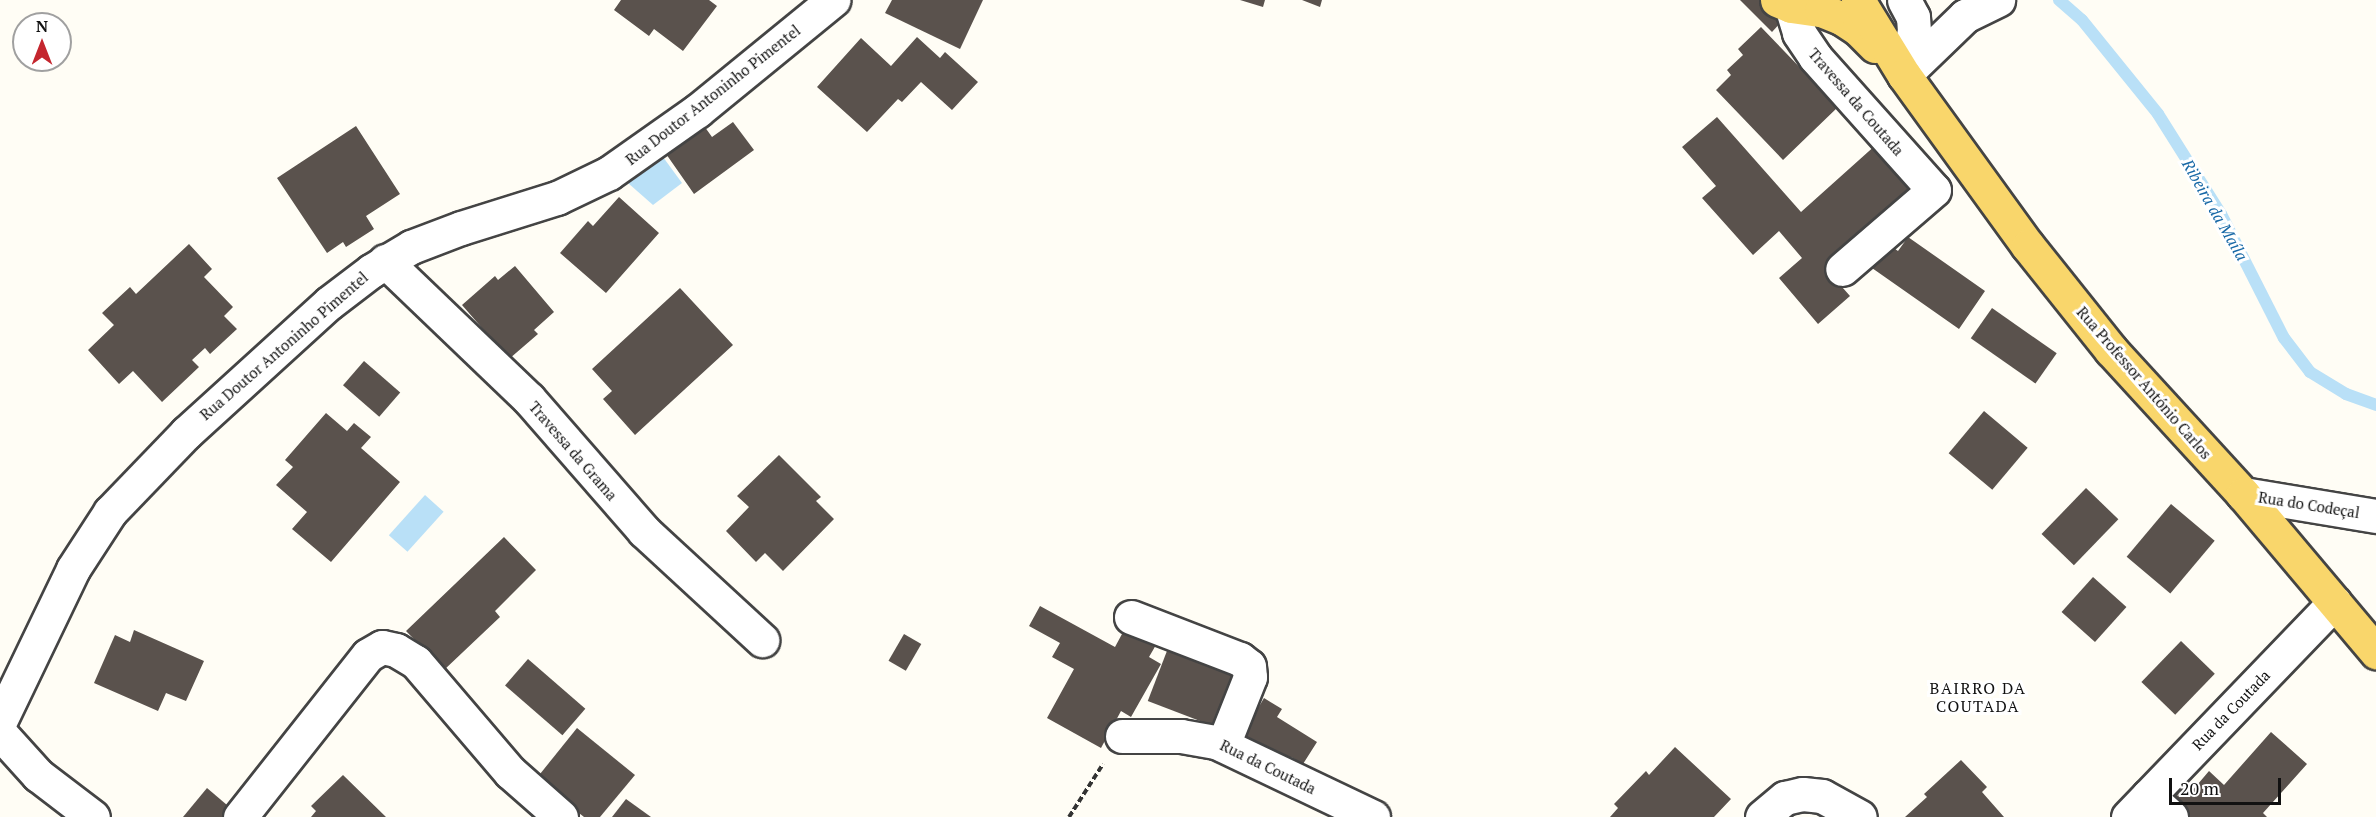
<!DOCTYPE html>
<meta charset="utf-8">
<style>
body{margin:0}
#map{position:relative;width:2376px;height:817px;overflow:hidden;background:#fffdf5;font-family:"PT Serif",serif}
div>[style]{position:absolute}
[style*='--x']{left:calc(var(--x)*1px);top:calc(var(--y)*1px);width:calc(var(--w)*1px);rotate:calc(var(--a)*1deg)}
.water>*{inset:0;background:#b9e0f7;transform-origin:0 0}
.stream>*{height:12px;margin:-6px;padding:0 6px;transform-origin:6px;border-radius:6px;background:#b9e0f7}
.building>*{inset:0;background:#5a524d;transform-origin:0 0}
.path>*{height:4px;margin-top:-2px;transform-origin:0;background:repeating-linear-gradient(90deg,#333 0 6px,transparent 0 9px)}
.roads{filter:drop-shadow(2px 0 #444) drop-shadow(-2px 0 #444) drop-shadow(0 2px #444) drop-shadow(0 -2px #444)}
.minor>*{height:33px;margin:-16.5px;padding:0 16.5px;transform-origin:16.5px;border-radius:16.5px;background:#fff}
.major>*{height:33px;margin:-16.5px;padding:0 16.5px;transform-origin:16.5px;border-radius:16.5px;background:#f9d66b}
span{translate:-50% -50%;white-space:nowrap;text-align:center;line-height:1.15;-webkit-text-stroke:6px #fff;paint-order:stroke}
.street-label{font-size:15px;color:#111}
.water-label{font-size:16px;color:#1768a6;font-style:italic}
.neighbourhood-label{font-size:16px;color:#111;letter-spacing:1.5px}
.north{position:absolute;left:12px;top:12px;width:60px;height:60px;box-sizing:border-box;background:#fff;border:2px solid #a0a0a0;border-radius:50%;rotate:0deg;font-size:16px;font-weight:700;line-height:24px;text-align:center;color:#111}
.north::after{content:'';display:block;margin:auto;width:21px;height:27px;background:#c4262e;clip-path:polygon(50% 0,100% 100%,50% 72%,0 100%)}
.scale{position:absolute;left:2169px;top:778px;width:112px;height:27px;box-sizing:border-box;border:3px solid #111;border-top:0;padding-left:8px;font-size:18px;line-height:21px;white-space:nowrap;color:#111;-webkit-text-stroke:4px #fff;paint-order:stroke}
</style>
<div id="map">
<div class="water">
<i style="clip-path:polygon(663px 157px,682px 183px,653px 205px,628px 183px)"></i>
<i style="left:425px;top:495px;width:25px;height:54px;rotate:42deg"></i>
</div>
<div class="stream">
<i style="--x:2059;--y:0;--w:30;--a:41"></i>
<i style="--x:2082;--y:20;--w:121;--a:51"></i>
<i style="--x:2158;--y:114;--w:118;--a:57.8"></i>
<i style="--x:2221;--y:214;--w:139;--a:63.1"></i>
<i style="--x:2284;--y:338;--w:43;--a:52.6"></i>
<i style="--x:2310;--y:372;--w:42;--a:31.4"></i>
<i style="--x:2346;--y:394;--w:32;--a:20"></i>
</div>
<div class="building">
<i style="clip-path:polygon(621px 0,709px 0,717px 6px,683px 51px,654px 29px,649px 36px,614px 10px)"></i>
<i style="clip-path:polygon(892px 0,983px 0,960px 49px,885px 13px)"></i>
<i style="clip-path:polygon(1240px 0,1265px 0,1263px 7px)"></i>
<i style="clip-path:polygon(1302px 0,1322px 0,1320px 7px)"></i>
<i style="clip-path:polygon(1740px 0,1761px 0,1783px 20px,1772px 32px)"></i>
<i style="clip-path:polygon(1761px 27px,1838px 107px,1783px 160px,1716px 90px,1731px 75px,1727px 70px,1743px 55px,1738px 49px)"></i>
<i style="clip-path:polygon(917px 37px,940px 58px,945px 52px,978px 82px,952px 110px,921px 82px,902px 102px,898px 99px,867px 132px,817px 87px,861px 38px,891px 66px)"></i>
<i style="clip-path:polygon(1717px 117px,1801px 212px,1878px 143px,1922px 194px,1827px 270px,1850px 296px,1818px 324px,1779px 278px,1802px 258px,1779px 231px,1753px 255px,1702px 198px,1716px 186px,1682px 147px)"></i>
<i style="clip-path:polygon(733px 122px,754px 150px,694px 194px,664px 151px,702px 123px,712px 137px)"></i>
<i style="clip-path:polygon(356px 126px,400px 194px,366px 216px,374px 229px,346px 247px,343px 242px,327px 253px,277px 178px)"></i>
<i style="clip-path:polygon(619px 197px,659px 233px,606px 293px,560px 253px,588px 221px,593px 226px)"></i>
<i style="clip-path:polygon(1908px 237px,1985px 291px,1959px 329px,1862px 261px,1885px 242px,1898px 251px)"></i>
<i style="clip-path:polygon(189px 244px,212px 269px,204px 277px,233px 307px,224px 316px,237px 329px,210px 354px,205px 348px,192px 360px,199px 367px,162px 402px,133px 371px,119px 384px,88px 350px,114px 325px,102px 313px,130px 287px,136px 294px)"></i>
<i style="clip-path:polygon(515px 266px,554px 312px,534px 330px,538px 334px,509px 359px,462px 305px,495px 276px,498px 280px)"></i>
<i style="clip-path:polygon(680px 288px,733px 345px,635px 435px,603px 399px,612px 391px,592px 369px)"></i>
<i style="left:1992px;top:308px;width:79px;height:37px;rotate:35deg"></i>
<i style="left:364px;top:361px;width:48px;height:32px;rotate:41deg"></i>
<i style="left:1984px;top:411px;width:57px;height:55px;rotate:40deg"></i>
<i style="clip-path:polygon(326px 413px,347px 431px,354px 423px,371px 437px,361px 448px,400px 482px,331px 562px,292px 529px,307px 512px,276px 485px,293px 467px,285px 460px)"></i>
<i style="clip-path:polygon(779px 455px,821px 497px,816px 501px,834px 519px,783px 571px,765px 553px,756px 562px,726px 531px,749px 507px,737px 496px)"></i>
<i style="left:2086px;top:488px;width:45px;height:64px;rotate:44deg"></i>
<i style="left:2171px;top:504px;width:57px;height:69px;rotate:40deg"></i>
<i style="clip-path:polygon(504px 537px,536px 570px,495px 611px,500px 617px,444px 670px,406px 631px)"></i>
<i style="left:2093px;top:577px;width:45px;height:47px;rotate:42deg"></i>
<i style="clip-path:polygon(1040px 606px,1115px 647px,1129px 621px,1160px 638px,1149px 657px,1161px 664px,1131px 717px,1121px 711px,1101px 748px,1047px 718px,1074px 669px,1052px 657px,1060px 643px,1029px 626px)"></i>
<i style="clip-path:polygon(134px 630px,204px 661px,186px 701px,166px 693px,158px 711px,94px 683px,115px 635px,130px 642px)"></i>
<i style="left:904px;top:634px;width:20px;height:31px;rotate:30deg"></i>
<i style="left:2181px;top:641px;width:47px;height:57px;rotate:44deg"></i>
<i style="left:1170px;top:643px;width:77px;height:62px;rotate:21deg"></i>
<i style="left:528px;top:659px;width:76px;height:35px;rotate:41deg"></i>
<i style="clip-path:polygon(1264px 698px,1282px 709px,1277px 717px,1317px 742px,1303px 764px,1291px 757px,1286px 765px,1241px 737px)"></i>
<i style="clip-path:polygon(577px 728px,635px 775px,600px 817px,584px 817px,536px 779px)"></i>
<i style="clip-path:polygon(2271px 732px,2307px 764px,2263px 813px,2267px 817px,2182px 817px,2164px 802px,2182px 782px,2192px 791px,2209px 771px,2224px 785px)"></i>
<i style="clip-path:polygon(1675px 747px,1731px 799px,1714px 817px,1610px 817px,1618px 808px,1614px 804px,1646px 771px,1649px 775px)"></i>
<i style="clip-path:polygon(1961px 760px,1987px 787px,1982px 792px,2004px 817px,1905px 817px,1927px 797px,1924px 794px)"></i>
<i style="clip-path:polygon(343px 775px,386px 817px,311px 817px,316px 811px,311px 806px)"></i>
<i style="clip-path:polygon(207px 788px,234px 811px,229px 817px,183px 817px)"></i>
<i style="clip-path:polygon(626px 799px,651px 817px,612px 817px)"></i>
</div>
<div class="path">
<i style="--x:1069;--y:817;--w:63;--a:-57.3"></i>
</div>
<div class="roads">
<div class="minor">
<i style="--x:1791;--y:6;--w:28;--a:73"></i>
<i style="--x:1799;--y:33;--w:29;--a:56"></i>
<i style="--x:1815;--y:57;--w:178;--a:48.2"></i>
<i style="--x:1934;--y:190;--w:121;--a:139.3"></i>
<i style="--x:1904;--y:74;--w:44;--a:-76.9"></i>
<i style="--x:1914;--y:31;--w:14;--a:-94"></i>
<i style="--x:1913;--y:17;--w:19;--a:-118"></i>
<i style="--x:1904;--y:75;--w:85;--a:-44"></i>
<i style="--x:1965;--y:16;--w:37;--a:-26"></i>
<i style="--x:385;--y:261;--w:199;--a:43.8"></i>
<i style="--x:529;--y:399;--w:175;--a:48.9"></i>
<i style="--x:644;--y:531;--w:161;--a:42.7"></i>
<i style="--x:2243;--y:494;--w:135;--a:9.4"></i>
<i style="--x:1131;--y:617;--w:117;--a:21.1"></i>
<i style="--x:1240;--y:659;--w:11;--a:38"></i>
<i style="--x:1249;--y:666;--w:11;--a:85"></i>
<i style="--x:1250;--y:677;--w:73;--a:111.7"></i>
<i style="--x:0;--y:721;--w:169;--a:-64.3"></i>
<i style="--x:73;--y:569;--w:68;--a:-57"></i>
<i style="--x:110;--y:512;--w:110;--a:-46.1"></i>
<i style="--x:186;--y:433;--w:193;--a:-42.3"></i>
<i style="--x:329;--y:303;--w:53;--a:-37.3"></i>
<i style="--x:371;--y:271;--w:47;--a:-31"></i>
<i style="--x:411;--y:247;--w:53;--a:-20.8"></i>
<i style="--x:461;--y:228;--w:101;--a:-17.4"></i>
<i style="--x:557;--y:198;--w:58;--a:-25.7"></i>
<i style="--x:609;--y:173;--w:108;--a:-35.2"></i>
<i style="--x:697;--y:111;--w:176;--a:-39.2"></i>
<i style="--x:0;--y:733;--w:57;--a:47.9"></i>
<i style="--x:38;--y:775;--w:69;--a:37.4"></i>
<i style="--x:1122;--y:736;--w:59;--a:0"></i>
<i style="--x:1181;--y:736;--w:36;--a:10"></i>
<i style="--x:1216;--y:742;--w:174;--a:25.5"></i>
<i style="--x:2148;--y:796;--w:31;--a:42"></i>
<i style="--x:240;--y:817;--w:206;--a:-51.7"></i>
<i style="--x:368;--y:655;--w:16;--a:-30"></i>
<i style="--x:382;--y:647;--w:14;--a:12"></i>
<i style="--x:396;--y:650;--w:23;--a:31"></i>
<i style="--x:416;--y:662;--w:145;--a:49.5"></i>
<i style="--x:510;--y:772;--w:68;--a:41.4"></i>
<i style="--x:1762;--y:817;--w:30;--a:-40"></i>
<i style="--x:1785;--y:798;--w:18;--a:-13"></i>
<i style="--x:1803;--y:794;--w:19;--a:6"></i>
<i style="--x:1822;--y:796;--w:43;--a:28.9"></i>
<i style="--x:2128;--y:817;--w:298;--a:-46.1"></i>
</div>
<div class="major">
<i style="--x:1777;--y:0;--w:15;--a:23"></i>
<i style="--x:1791;--y:6;--w:30;--a:8"></i>
<i style="--x:1821;--y:10;--w:22;--a:22"></i>
<i style="--x:1841;--y:18;--w:20;--a:33"></i>
<i style="--x:1858;--y:29;--w:24;--a:45"></i>
<i style="--x:1858;--y:0;--w:88;--a:58.5"></i>
<i style="--x:1904;--y:75;--w:211;--a:54.1"></i>
<i style="--x:2028;--y:246;--w:133;--a:51.4"></i>
<i style="--x:2111;--y:350;--w:195;--a:47.5"></i>
<i style="--x:2243;--y:494;--w:207;--a:49.9"></i>
</div>
</div>
<div class="street-label">
<span style="left:713px;top:95px;rotate:-38deg">Rua Doutor Antoninho Pimentel</span>
<span style="left:1856px;top:102px;rotate:49deg">Travessa da Coutada</span>
<span style="left:284px;top:346px;rotate:-41deg">Rua Doutor Antoninho Pimentel</span>
<span style="left:2144px;top:383px;rotate:49deg">Rua Professor António Carlos</span>
<span style="left:573px;top:451px;rotate:49deg">Travessa da Grama</span>
<span style="left:2309px;top:505px;rotate:9deg">Rua do Codeçal</span>
<span style="left:2231px;top:710px;rotate:-46deg">Rua da Coutada</span>
<span style="left:1268px;top:767px;rotate:26deg">Rua da Coutada</span>
</div>
<div class="water-label">
<span style="left:2215px;top:210px;rotate:60deg">Ribeira da Maíla</span>
</div>
<div class="neighbourhood-label">
<span style="left:1978px;top:697px">BAIRRO DA<br>COUTADA</span>
</div>
<div class="north">N</div>
<div class="scale">20 m</div>
</div>
